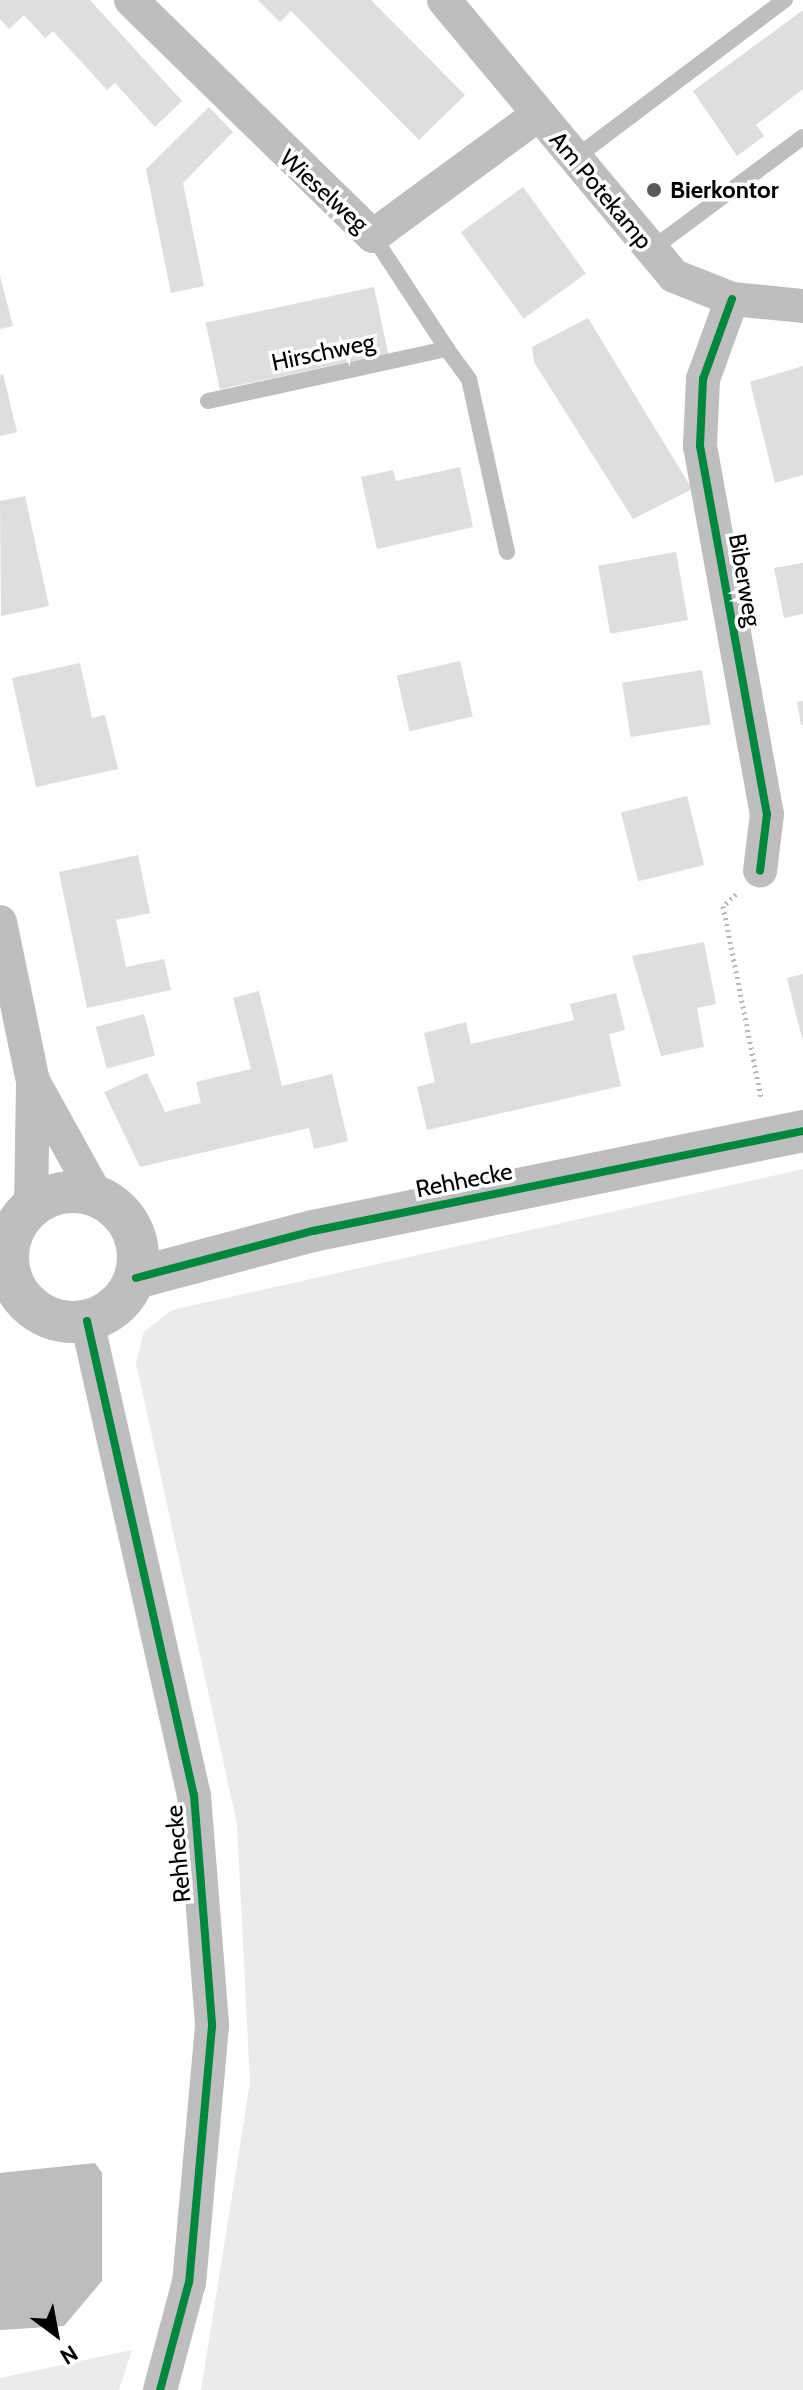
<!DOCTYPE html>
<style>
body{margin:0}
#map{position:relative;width:803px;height:2390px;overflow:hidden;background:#fff;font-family:Cabin,sans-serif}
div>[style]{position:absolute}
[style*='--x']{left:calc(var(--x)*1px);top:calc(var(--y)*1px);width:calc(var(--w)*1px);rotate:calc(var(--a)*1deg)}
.green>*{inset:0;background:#ebebeb}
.water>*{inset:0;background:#bdbdbd}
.building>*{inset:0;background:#dedede;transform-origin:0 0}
.path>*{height:5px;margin-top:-2.5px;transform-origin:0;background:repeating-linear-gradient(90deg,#b9b9b9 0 2px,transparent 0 6px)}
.service>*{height:16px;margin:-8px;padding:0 8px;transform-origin:8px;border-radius:8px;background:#bebebe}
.minor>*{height:34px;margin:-17px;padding:0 17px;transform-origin:17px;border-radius:17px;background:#bebebe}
.tertiary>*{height:42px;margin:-21px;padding:0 21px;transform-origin:21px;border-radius:21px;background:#bebebe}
.tertiary>.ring{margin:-21px;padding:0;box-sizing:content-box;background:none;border:42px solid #bebebe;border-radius:50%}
.cycleway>*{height:8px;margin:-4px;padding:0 4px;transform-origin:4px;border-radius:4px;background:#00873e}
.dots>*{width:22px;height:22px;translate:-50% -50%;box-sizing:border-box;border:4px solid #fff;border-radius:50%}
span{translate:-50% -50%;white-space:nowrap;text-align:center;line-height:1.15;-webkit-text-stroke:7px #fff;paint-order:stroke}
.street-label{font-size:24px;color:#000}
.poi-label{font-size:24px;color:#000;font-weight:700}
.left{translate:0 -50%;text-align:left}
.north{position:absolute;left:16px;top:2294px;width:80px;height:80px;-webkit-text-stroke:6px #fff;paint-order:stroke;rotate:148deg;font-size:22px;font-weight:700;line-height:32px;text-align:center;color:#000}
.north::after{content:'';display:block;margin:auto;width:28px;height:36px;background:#000;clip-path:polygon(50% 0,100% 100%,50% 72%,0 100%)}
</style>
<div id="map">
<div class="green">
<i style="clip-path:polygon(803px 1169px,803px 2390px,201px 2390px,250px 2083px,237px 1824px,136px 1363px,144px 1332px,172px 1310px)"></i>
<i style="clip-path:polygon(132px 2350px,119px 2390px,0 2390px,0 2378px)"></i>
</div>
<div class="water">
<i style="clip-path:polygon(95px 2163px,102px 2173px,102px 2281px,64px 2326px,0 2330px,0 2173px)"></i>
</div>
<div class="building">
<i style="clip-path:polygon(0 0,90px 0,182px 101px,155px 127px,115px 83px,107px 90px,53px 31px,45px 38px,24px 15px,9px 29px,0 19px)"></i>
<i style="clip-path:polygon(258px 0,371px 0,465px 95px,419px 140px,291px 11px,280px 22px)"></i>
<i style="clip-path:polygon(803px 10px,803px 89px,756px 125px,764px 136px,737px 156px,693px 91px)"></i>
<i style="clip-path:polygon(209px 107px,233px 132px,183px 183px,204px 286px,171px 293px,146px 169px)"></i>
<i style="left:523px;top:187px;width:107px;height:77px;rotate:54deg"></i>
<i style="clip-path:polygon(0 276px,13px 326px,0 329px)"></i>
<i style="left:374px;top:287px;width:68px;height:172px;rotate:78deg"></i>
<i style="clip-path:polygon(588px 318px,692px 489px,633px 519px,534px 362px,532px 347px)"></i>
<i style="clip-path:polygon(803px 366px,803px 475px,775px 483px,750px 382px)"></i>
<i style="clip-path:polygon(3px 374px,17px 432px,0 436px,0 375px)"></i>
<i style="clip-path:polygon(460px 467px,473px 527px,377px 549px,361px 477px,393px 470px,396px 481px)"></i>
<i style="clip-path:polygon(25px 496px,49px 606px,1px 616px,0 501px)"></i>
<i style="left:676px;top:552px;width:69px;height:79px;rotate:80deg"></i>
<i style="clip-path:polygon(803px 563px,803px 614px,784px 618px,774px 568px)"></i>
<i style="left:460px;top:661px;width:57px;height:65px;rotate:77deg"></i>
<i style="clip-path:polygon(80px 663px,92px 718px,105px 715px,118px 769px,36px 787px,12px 678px)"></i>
<i style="left:702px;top:670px;width:55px;height:81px;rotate:81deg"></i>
<i style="clip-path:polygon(803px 701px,803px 725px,801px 725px,797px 702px)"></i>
<i style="left:687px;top:796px;width:71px;height:68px;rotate:76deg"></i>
<i style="clip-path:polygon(138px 855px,150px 913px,116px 920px,126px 967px,164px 959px,171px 990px,87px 1008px,59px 872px)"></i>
<i style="clip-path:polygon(704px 942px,716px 1004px,697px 1008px,704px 1047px,661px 1056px,632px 956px)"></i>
<i style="clip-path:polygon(803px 974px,803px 1038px,802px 1038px,787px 978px)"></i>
<i style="clip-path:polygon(259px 991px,282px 1086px,332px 1074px,348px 1141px,314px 1149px,309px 1128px,140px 1167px,104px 1092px,147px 1073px,165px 1112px,201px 1103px,196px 1082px,251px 1069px,233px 998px)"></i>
<i style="clip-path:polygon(616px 993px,625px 1030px,609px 1034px,621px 1086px,427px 1130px,417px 1087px,435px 1082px,424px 1033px,466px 1022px,471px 1044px,574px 1020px,570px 1004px)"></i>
<i style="left:144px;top:1014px;width:43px;height:50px;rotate:75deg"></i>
</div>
<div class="path">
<i style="--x:736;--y:894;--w:18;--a:137"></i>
<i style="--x:723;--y:906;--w:196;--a:78.8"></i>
</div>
<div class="service">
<i style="--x:575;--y:158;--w:263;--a:-37"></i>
<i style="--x:652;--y:249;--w:188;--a:-36.6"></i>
<i style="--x:447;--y:349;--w:37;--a:54"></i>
<i style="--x:469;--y:379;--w:177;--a:77.6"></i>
<i style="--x:208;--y:401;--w:245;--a:-12.3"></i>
<i style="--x:447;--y:349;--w:135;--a:-123.2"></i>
</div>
<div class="minor">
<i style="--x:131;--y:0;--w:338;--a:44.3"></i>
<i style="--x:373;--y:236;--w:205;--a:-36.3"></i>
<i style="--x:444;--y:0;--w:359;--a:50.2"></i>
<i style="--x:674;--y:276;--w:62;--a:21.6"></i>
<i style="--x:732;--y:299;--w:71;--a:5.6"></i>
<i style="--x:732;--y:299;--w:85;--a:109.9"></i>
<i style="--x:703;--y:379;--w:67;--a:92.6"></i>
<i style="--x:700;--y:446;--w:374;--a:79.7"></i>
<i style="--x:767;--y:814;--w:57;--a:97"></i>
<i style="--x:0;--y:922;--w:163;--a:78.3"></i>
<i style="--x:33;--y:1082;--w:125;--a:90.9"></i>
<i style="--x:34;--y:1083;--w:128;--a:61"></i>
<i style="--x:87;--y:1321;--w:486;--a:77.3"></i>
<i style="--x:194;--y:1795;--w:232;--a:85.5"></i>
<i style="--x:212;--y:2026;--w:257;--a:95.1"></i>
<i style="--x:189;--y:2282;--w:112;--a:105"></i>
</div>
<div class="tertiary">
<i class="ring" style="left:8px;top:1192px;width:88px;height:88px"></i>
<i style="--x:136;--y:1278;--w:183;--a:-14.9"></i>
<i style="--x:313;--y:1231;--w:500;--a:-11.53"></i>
</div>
<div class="cycleway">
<i style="--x:732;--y:299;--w:85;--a:109.9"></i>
<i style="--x:703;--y:379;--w:67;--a:92.6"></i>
<i style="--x:700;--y:446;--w:374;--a:79.7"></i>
<i style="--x:767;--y:814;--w:57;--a:97"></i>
<i style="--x:136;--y:1278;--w:183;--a:-14.9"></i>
<i style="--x:313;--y:1231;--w:500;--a:-11.53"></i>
<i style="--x:87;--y:1321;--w:486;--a:77.3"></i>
<i style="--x:194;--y:1795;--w:232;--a:85.5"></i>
<i style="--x:212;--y:2026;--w:257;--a:95.1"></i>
<i style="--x:189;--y:2282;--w:112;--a:105"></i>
</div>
<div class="dots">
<i style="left:654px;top:190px;background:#595959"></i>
</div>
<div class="street-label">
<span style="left:601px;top:190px;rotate:50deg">Am Potekamp</span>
<span style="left:324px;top:191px;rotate:42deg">Wieselweg</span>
<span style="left:323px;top:352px;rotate:-12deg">Hirschweg</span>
<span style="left:745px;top:580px;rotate:80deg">Biberweg</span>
<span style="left:464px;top:1180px;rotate:-11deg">Rehhecke</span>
<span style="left:178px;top:1854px;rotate:-95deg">Rehhecke</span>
</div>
<div class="poi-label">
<span class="left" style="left:670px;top:190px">Bierkontor</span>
</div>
<div class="north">N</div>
</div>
